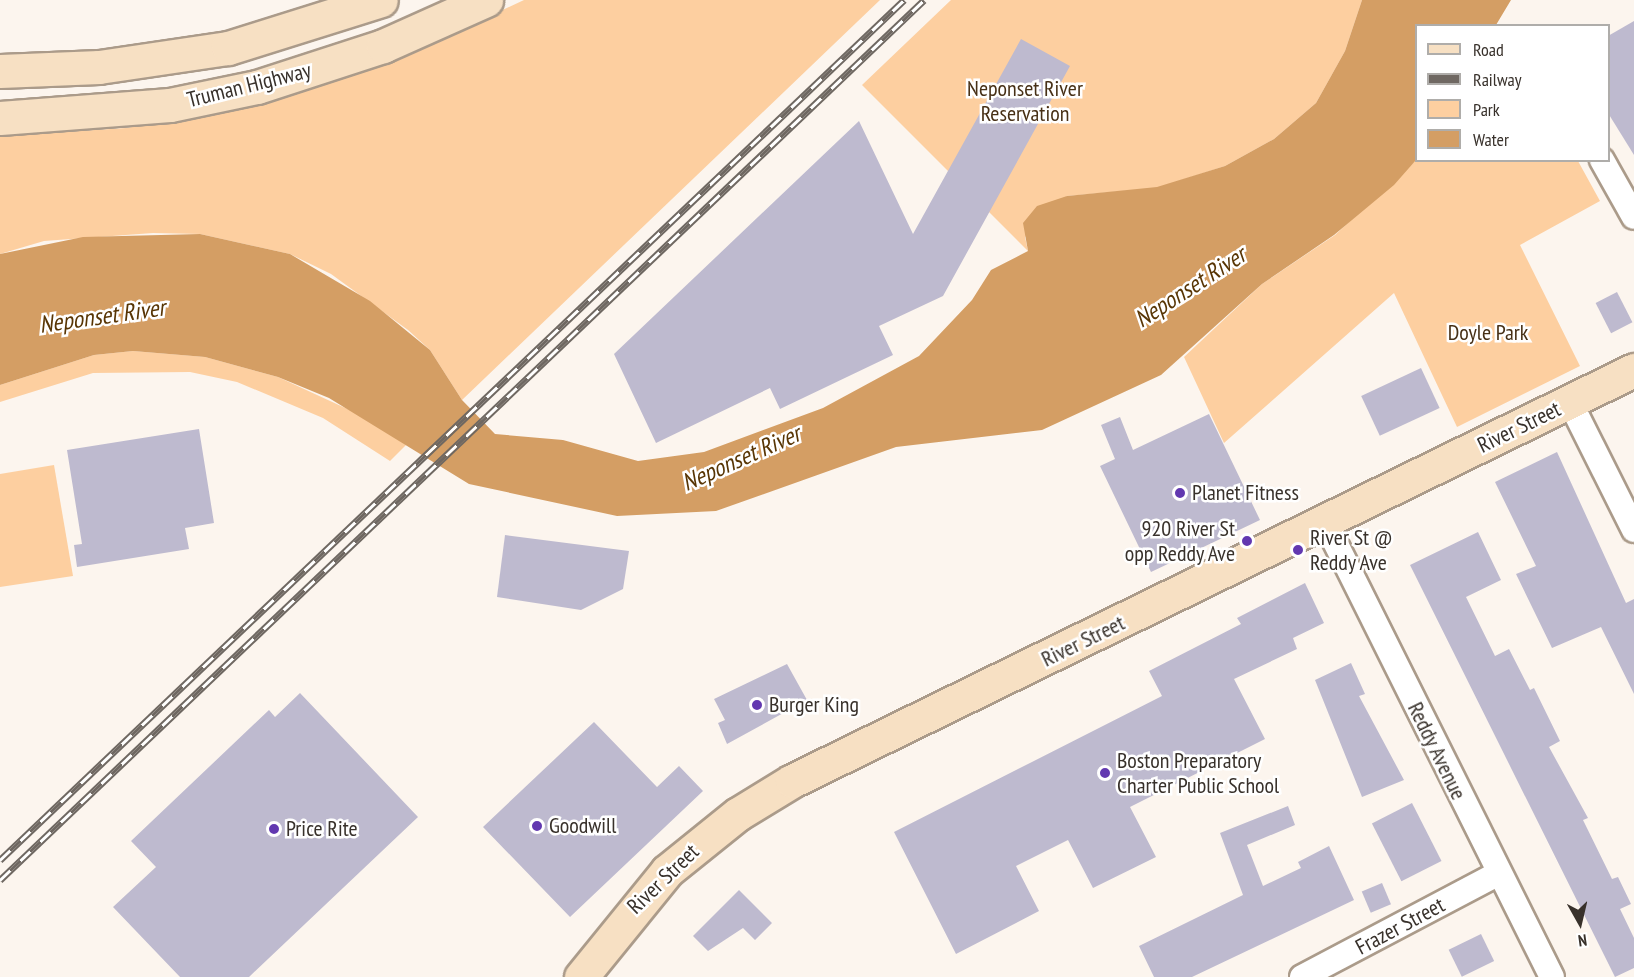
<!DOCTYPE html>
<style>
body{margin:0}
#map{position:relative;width:1634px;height:977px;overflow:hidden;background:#fcf5ee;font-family:"PT Sans Narrow",sans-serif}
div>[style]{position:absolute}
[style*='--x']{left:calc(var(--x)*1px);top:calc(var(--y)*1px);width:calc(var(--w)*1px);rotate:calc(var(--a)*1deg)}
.green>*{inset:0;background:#fdcfa0}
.water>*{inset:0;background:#d49e64}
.building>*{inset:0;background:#bebacf;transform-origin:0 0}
.roads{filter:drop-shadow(2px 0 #ab9b8a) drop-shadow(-2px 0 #ab9b8a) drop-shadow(0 2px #ab9b8a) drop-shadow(0 -2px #ab9b8a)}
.street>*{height:24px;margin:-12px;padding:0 12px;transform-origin:12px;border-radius:12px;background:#fff}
.secondary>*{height:33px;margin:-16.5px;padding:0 16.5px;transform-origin:16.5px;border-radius:16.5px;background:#f7e0c3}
.rail>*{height:7px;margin-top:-3.5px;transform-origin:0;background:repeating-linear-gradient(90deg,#fff 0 14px,#6f6862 0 28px);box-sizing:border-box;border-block:2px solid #6f6862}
.dots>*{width:16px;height:16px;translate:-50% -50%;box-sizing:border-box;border:3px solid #fff;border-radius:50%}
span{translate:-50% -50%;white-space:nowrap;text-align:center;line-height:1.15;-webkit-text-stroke:5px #fff;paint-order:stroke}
.street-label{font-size:22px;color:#38312b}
.park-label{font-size:22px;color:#473016}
.poi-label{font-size:22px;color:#38312b}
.left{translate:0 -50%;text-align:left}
.right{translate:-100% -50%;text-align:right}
.water-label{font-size:24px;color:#583504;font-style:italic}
.legend{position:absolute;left:1415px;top:24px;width:195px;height:138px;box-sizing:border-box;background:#fff;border:2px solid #afadaa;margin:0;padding:8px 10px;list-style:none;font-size:18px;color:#38312b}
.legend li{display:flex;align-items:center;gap:12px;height:30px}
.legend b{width:30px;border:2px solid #afadaa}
.north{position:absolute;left:1550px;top:893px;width:60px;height:60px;-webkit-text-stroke:4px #fff;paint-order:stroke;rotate:172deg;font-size:16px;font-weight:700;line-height:24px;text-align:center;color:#38312b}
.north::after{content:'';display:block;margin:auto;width:21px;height:27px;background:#38312b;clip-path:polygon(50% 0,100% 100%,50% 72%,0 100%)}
</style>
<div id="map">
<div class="green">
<i style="clip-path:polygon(524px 0,880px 0,462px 400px,430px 350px,408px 330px,331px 274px,290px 254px,200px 234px,153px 233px,44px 241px,0 254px,0 136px,126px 128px,261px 104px,390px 62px)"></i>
<i style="clip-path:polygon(951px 0,1362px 0,1345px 51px,1316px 103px,1274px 139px,1225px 166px,1157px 188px,1067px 196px,1025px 237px,1028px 251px,862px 85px)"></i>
<i style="clip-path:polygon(1416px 160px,1578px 161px,1600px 201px,1520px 245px,1580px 366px,1457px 427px,1394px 293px,1224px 443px,1184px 357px,1262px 284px,1335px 235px)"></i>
<i style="clip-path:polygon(133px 351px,205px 357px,278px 377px,367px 418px,406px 445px,390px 461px,323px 418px,237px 382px,190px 372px,93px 373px,0 402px,0 385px,94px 355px)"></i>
<i style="clip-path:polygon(54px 465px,73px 576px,0 587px,0 474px)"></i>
</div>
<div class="water">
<i style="clip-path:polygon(1362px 0,1511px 0,1496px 25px,1416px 26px,1416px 160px,1394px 185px,1334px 235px,1262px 284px,1161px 375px,1042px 430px,896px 447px,716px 511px,617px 516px,469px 484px,329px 398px,278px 377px,205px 357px,133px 351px,94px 355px,0 385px,0 254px,83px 237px,200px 234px,290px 254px,370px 301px,430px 350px,462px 400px,495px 434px,563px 440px,638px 461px,704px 452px,823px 408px,919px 356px,972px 300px,991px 270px,1028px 251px,1023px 223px,1037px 206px,1067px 196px,1157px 187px,1225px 166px,1274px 139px,1316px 103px,1345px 51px)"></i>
</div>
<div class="building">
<i style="clip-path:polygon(1634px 21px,1634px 155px,1608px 113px,1608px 36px)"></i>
<i style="clip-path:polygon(1021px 39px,1070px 66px,943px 296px,879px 326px,893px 355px,780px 409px,770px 388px,656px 443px,614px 354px,859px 121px,913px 234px)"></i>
<i style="left:1617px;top:292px;width:34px;height:24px;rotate:63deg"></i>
<i style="left:1421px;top:368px;width:44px;height:66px;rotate:65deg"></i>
<i style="clip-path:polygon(1209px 414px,1260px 520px,1151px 572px,1100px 466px,1115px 459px,1101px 425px,1120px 417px,1133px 450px)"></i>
<i style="clip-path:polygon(199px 429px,214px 523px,185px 528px,189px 549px,77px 567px,74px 545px,82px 544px,67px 450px)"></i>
<i style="clip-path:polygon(1557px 452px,1626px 603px,1634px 599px,1634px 694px,1601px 627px,1552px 648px,1516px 574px,1536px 566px,1495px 482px)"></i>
<i style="clip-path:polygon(1478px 532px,1501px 580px,1466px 597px,1495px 656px,1509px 649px,1530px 690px,1534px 688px,1560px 741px,1549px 747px,1588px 818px,1583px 820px,1612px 879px,1618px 877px,1631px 904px,1620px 909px,1634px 938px,1634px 968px,1615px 977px,1410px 565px)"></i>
<i style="clip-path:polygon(505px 535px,629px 551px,623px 589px,581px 610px,497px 597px)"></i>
<i style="clip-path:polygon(1305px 583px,1324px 623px,1293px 638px,1297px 649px,1234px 679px,1265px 739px,1130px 807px,1156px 857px,1093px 888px,1068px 840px,1016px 866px,1039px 911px,956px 954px,894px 832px,1162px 696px,1149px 671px,1241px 624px,1237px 618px)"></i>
<i style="clip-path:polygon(1351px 663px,1365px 694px,1359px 696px,1404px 780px,1362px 797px,1315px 680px)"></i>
<i style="clip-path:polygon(787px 664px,807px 700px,727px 744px,718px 723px,725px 720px,714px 699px)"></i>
<i style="clip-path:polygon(300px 693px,418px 817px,249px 977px,180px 977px,113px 907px,156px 867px,131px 841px,269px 710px,275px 717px)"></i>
<i style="clip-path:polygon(594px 722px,657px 787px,679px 766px,703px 791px,570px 917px,483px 827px)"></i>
<i style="left:1412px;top:803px;width:65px;height:45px;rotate:63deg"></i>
<i style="clip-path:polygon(1288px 806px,1295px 825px,1247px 845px,1263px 886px,1301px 868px,1298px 862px,1329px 846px,1354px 900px,1192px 977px,1154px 977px,1139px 946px,1243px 895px,1220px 833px)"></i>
<i style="left:1382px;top:883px;width:23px;height:22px;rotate:67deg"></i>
<i style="clip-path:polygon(739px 890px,772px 923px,755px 940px,743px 928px,708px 951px,693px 936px)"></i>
<i style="left:1481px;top:934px;width:30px;height:36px;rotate:64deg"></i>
</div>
<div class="roads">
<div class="street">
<i style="--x:1602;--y:160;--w:65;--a:60.7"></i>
<i style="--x:1570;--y:402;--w:143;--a:63.4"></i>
<i style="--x:1326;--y:524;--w:506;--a:63.49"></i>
<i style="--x:1302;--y:977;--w:221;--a:-27.8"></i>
</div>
<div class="secondary">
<i style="--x:0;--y:71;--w:99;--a:-2.3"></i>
<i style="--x:99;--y:67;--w:130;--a:-8.4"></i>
<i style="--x:228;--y:48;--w:160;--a:-17.4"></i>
<i style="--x:0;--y:118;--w:170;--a:-4.4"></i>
<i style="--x:170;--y:105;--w:89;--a:-11.7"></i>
<i style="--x:257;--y:87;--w:133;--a:-18"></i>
<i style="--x:383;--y:46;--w:113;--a:-24.1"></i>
<i style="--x:581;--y:977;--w:136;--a:-50.9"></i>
<i style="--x:667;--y:871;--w:91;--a:-38.8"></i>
<i style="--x:738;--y:814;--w:63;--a:-31.4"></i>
<i style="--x:792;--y:781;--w:937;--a:-26.02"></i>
</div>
</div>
<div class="rail">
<i style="--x:0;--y:860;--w:1248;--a:-43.57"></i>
<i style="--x:0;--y:880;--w:1276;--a:-43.6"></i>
</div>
<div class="dots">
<i style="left:1180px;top:493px;background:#6238b0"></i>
<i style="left:1247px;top:541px;background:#6238b0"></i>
<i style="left:1298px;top:550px;background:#6238b0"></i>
<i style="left:757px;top:705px;background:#6238b0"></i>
<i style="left:1105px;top:773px;background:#6238b0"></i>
<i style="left:537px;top:826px;background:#6238b0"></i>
<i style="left:274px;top:829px;background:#6238b0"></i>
</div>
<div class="street-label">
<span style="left:249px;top:85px;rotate:-14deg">Truman Highway</span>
<span style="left:1519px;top:427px;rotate:-26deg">River Street</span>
<span style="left:1083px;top:641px;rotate:-26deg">River Street</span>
<span style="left:1437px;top:751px;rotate:64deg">Reddy Avenue</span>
<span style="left:663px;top:879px;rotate:-44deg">River Street</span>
<span style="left:1400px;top:926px;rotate:-28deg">Frazer Street</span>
</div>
<div class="park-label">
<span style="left:1025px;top:101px">Neponset River<br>Reservation</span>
<span style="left:1488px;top:333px">Doyle Park</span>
</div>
<div class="poi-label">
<span class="left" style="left:1192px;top:493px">Planet Fitness</span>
<span class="right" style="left:1235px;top:541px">920 River St<br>opp Reddy Ave</span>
<span class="left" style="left:1310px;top:550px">River St @<br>Reddy Ave</span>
<span class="left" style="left:769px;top:705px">Burger King</span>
<span class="left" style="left:1117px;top:773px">Boston Preparatory<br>Charter Public School</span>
<span class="left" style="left:549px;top:826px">Goodwill</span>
<span class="left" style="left:286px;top:829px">Price Rite</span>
</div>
<div class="water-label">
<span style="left:1190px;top:287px;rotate:-33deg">Neponset River</span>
<span style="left:102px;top:316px;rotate:-8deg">Neponset River</span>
<span style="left:741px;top:458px;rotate:-24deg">Neponset River</span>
</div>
<ul class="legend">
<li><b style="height:8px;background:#f7e0c3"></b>Road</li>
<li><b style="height:8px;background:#6f6862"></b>Railway</li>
<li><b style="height:16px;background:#fdcfa0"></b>Park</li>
<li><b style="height:16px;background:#d49e64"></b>Water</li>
</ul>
<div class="north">N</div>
</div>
